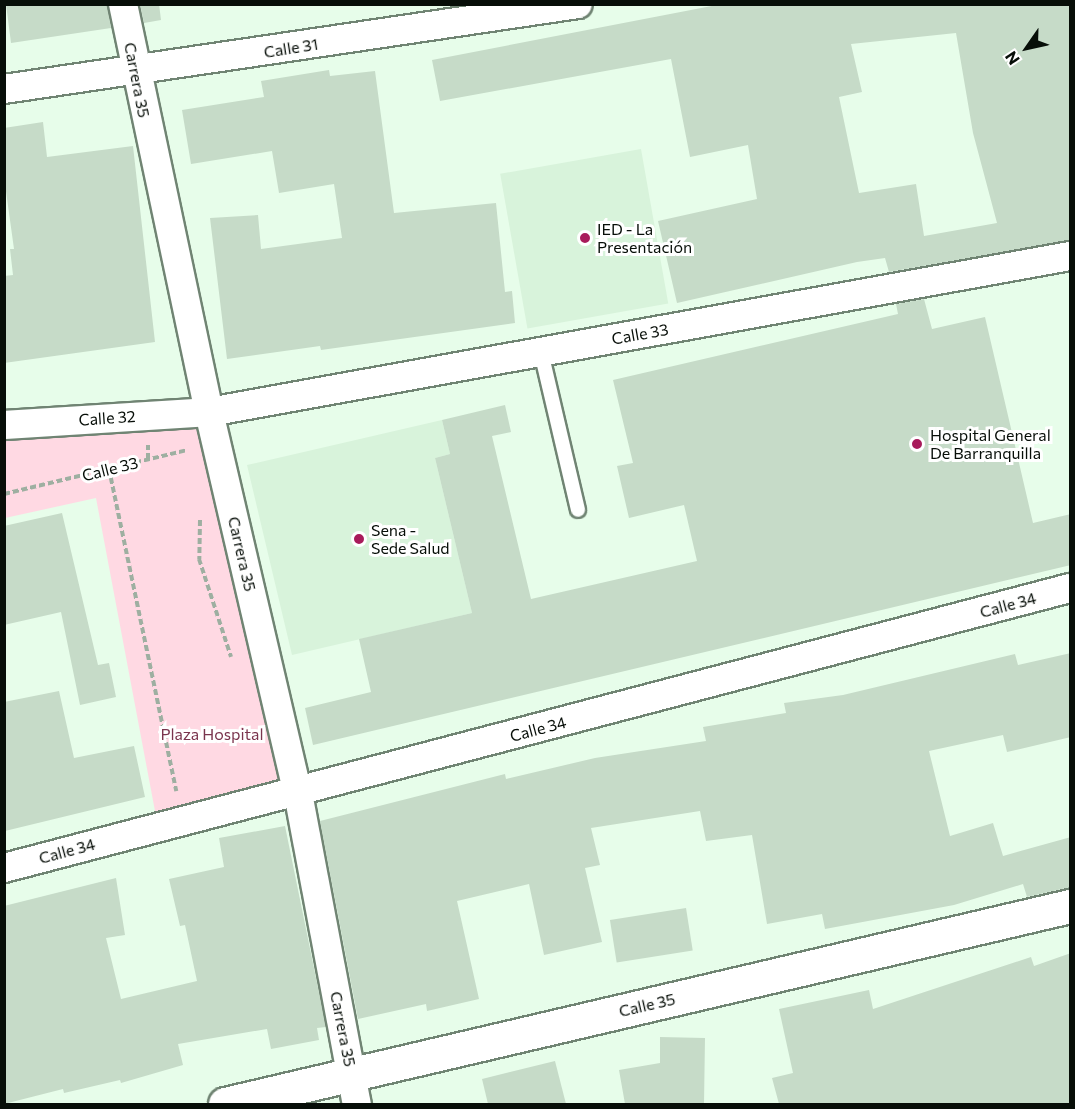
<!DOCTYPE html>
<meta charset="utf-8">
<style>
body{margin:0}
#map{position:relative;width:1075px;height:1109px;overflow:hidden;background:#e7fdea;font-family:Commissioner,sans-serif}
div>[style]{position:absolute}
[style*='--x']{left:calc(var(--x)*1px);top:calc(var(--y)*1px);width:calc(var(--w)*1px);rotate:calc(var(--a)*1deg)}
.built>*{inset:0;background:#d8f3db;transform-origin:0 0}
.green>*{inset:0;background:#ffd9e3}
.building>*{inset:0;background:#c6dbc8;transform-origin:0 0}
.path>*{height:4px;margin-top:-2px;transform-origin:0;background:repeating-linear-gradient(90deg,#9eafa1 0 6px,transparent 0 9px)}
.roads{filter:drop-shadow(2px 0 #708473) drop-shadow(-2px 0 #708473) drop-shadow(0 2px #708473) drop-shadow(0 -2px #708473)}
.service>*{height:14px;margin:-7px;padding:0 7px;transform-origin:7px;border-radius:7px;background:#fff}
.minor>*{height:28px;margin:-14px;padding:0 14px;transform-origin:14px;border-radius:14px;background:#fff}
.tertiary>*{height:33px;margin:-16.5px;padding:0 16.5px;transform-origin:16.5px;border-radius:16.5px;background:#fff}
.dots>*{width:16px;height:16px;translate:-50% -50%;box-sizing:border-box;border:3px solid #fff;border-radius:50%}
span{translate:-50% -50%;white-space:nowrap;text-align:center;line-height:1.15;-webkit-text-stroke:6px #fff;paint-order:stroke}
.street-label{font-size:16px;color:#070e08}
.poi-label{font-size:16px;color:#070e08}
.left{translate:0 -50%;text-align:left}
.park-label{font-size:16px;color:#7a344d}
.frame{position:absolute;inset:0;border:6px solid #070e08;pointer-events:none}
.north{position:absolute;left:997px;top:18px;width:60px;height:60px;-webkit-text-stroke:4px #fff;paint-order:stroke;rotate:236deg;font-size:16px;font-weight:700;line-height:24px;text-align:center;color:#070e08}
.north::after{content:'';display:block;margin:auto;width:21px;height:27px;background:#070e08;clip-path:polygon(50% 0,100% 100%,50% 72%,0 100%)}
</style>
<div id="map">
<div class="built">
<i style="left:641px;top:149px;width:157px;height:143px;rotate:80deg"></i>
<i style="clip-path:polygon(442px 420px,450px 454px,435px 458px,472px 613px,292px 655px,247px 465px)"></i>
</div>
<div class="green">
<i style="clip-path:polygon(209px 412px,298px 793px,158px 827px,96px 498px,5px 518px,5px 428px)"></i>
</div>
<div class="building">
<i style="clip-path:polygon(6px 4px,107px 4px,111px 28px,11px 43px)"></i>
<i style="clip-path:polygon(140px 4px,159px 4px,161px 20px,144px 23px)"></i>
<i style="clip-path:polygon(evenodd,722px 4px,1071px 4px,1071px 240px,889px 272px,885px 258px,857px 262px,677px 303px,658px 221px,757px 199px,748px 145px,690px 157px,671px 59px,440px 101px,432px 60px,722px 4px,956px 33px,973px 133px,997px 223px,924px 236px,916px 184px,859px 193px,839px 97px,862px 92px,851px 44px,956px 33px)"></i>
<i style="clip-path:polygon(329px 70px,330px 76px,375px 71px,394px 213px,496px 203px,505px 292px,512px 291px,515px 323px,321px 350px,320px 346px,227px 359px,210px 218px,258px 215px,261px 249px,342px 238px,334px 184px,279px 193px,272px 151px,191px 164px,182px 110px,264px 97px,261px 81px)"></i>
<i style="clip-path:polygon(43px 122px,47px 157px,133px 146px,155px 342px,4px 363px,4px 276px,13px 275px,10px 249px,14px 249px,4px 177px,4px 128px)"></i>
<i style="clip-path:polygon(924px 299px,932px 329px,985px 317px,1033px 523px,1071px 514px,1071px 565px,313px 745px,305px 708px,371px 692px,359px 639px,472px 613px,435px 458px,450px 454px,442px 420px,505px 405px,511px 432px,492px 436px,531px 599px,697px 561px,684px 505px,629px 518px,617px 466px,633px 463px,613px 380px,898px 314px,896px 304px)"></i>
<i style="clip-path:polygon(62px 513px,98px 665px,109px 663px,116px 697px,80px 705px,61px 612px,4px 625px,4px 526px)"></i>
<i style="clip-path:polygon(1071px 653px,1071px 737px,1007px 752px,1003px 735px,929px 751px,950px 836px,993px 823px,1003px 856px,1071px 837px,1071px 887px,1027px 897px,1023px 884px,954px 905px,825px 929px,822px 914px,767px 924px,752px 835px,706px 841px,700px 811px,591px 828px,600px 865px,585px 868px,602px 942px,544px 955px,529px 884px,457px 901px,479px 999px,427px 1011px,426px 1004px,358px 1019px,320px 821px,505px 774px,506px 779px,595px 758px,706px 741px,703px 727px,786px 713px,784px 703px,843px 695px,1015px 654px,1018px 665px)"></i>
<i style="clip-path:polygon(59px 691px,74px 758px,134px 746px,145px 797px,5px 831px,4px 702px)"></i>
<i style="clip-path:polygon(285px 826px,326px 1027px,317px 1028px,319px 1040px,271px 1049px,267px 1029px,178px 1044px,183px 1065px,121px 1083px,120px 1080px,64px 1093px,63px 1089px,4px 1104px,4px 906px,116px 878px,125px 935px,106px 938px,121px 999px,197px 981px,185px 925px,180px 926px,169px 879px,224px 867px,219px 838px)"></i>
<i style="left:686px;top:908px;width:43px;height:77px;rotate:81deg"></i>
<i style="clip-path:polygon(1071px 953px,1071px 1104px,779px 1104px,772px 1078px,793px 1073px,779px 1009px,869px 990px,873px 1009px,1031px 957px,1034px 966px)"></i>
<i style="clip-path:polygon(660px 1037px,705px 1038px,704px 1104px,625px 1104px,619px 1070px,660px 1063px)"></i>
<i style="clip-path:polygon(555px 1061px,566px 1104px,488px 1104px,482px 1079px)"></i>
</div>
<div class="path">
<i style="--x:148;--y:459;--w:14;--a:-90"></i>
<i style="--x:109;--y:469;--w:329;--a:78.2"></i>
<i style="--x:4;--y:494;--w:188;--a:-13.5"></i>
<i style="--x:200;--y:520;--w:39;--a:91"></i>
<i style="--x:199;--y:559;--w:103;--a:71.9"></i>
</div>
<div class="roads">
<div class="service">
<i style="--x:541;--y:352;--w:162;--a:76.8"></i>
</div>
<div class="minor">
<i style="--x:123;--y:4;--w:417;--a:78.1"></i>
<i style="--x:209;--y:412;--w:391;--a:76.9"></i>
<i style="--x:298;--y:793;--w:317;--a:79.3"></i>
<i style="--x:4;--y:89;--w:580;--a:-8.42"></i>
<i style="--x:4;--y:425;--w:205;--a:-3.6"></i>
<i style="--x:209;--y:412;--w:875;--a:-10.27"></i>
<i style="--x:4;--y:868;--w:1102;--a:-14.72"></i>
</div>
<div class="tertiary">
<i style="--x:225;--y:1104;--w:868;--a:-13.19"></i>
</div>
</div>
<div class="dots">
<i style="left:585px;top:238px;background:#a81b5b"></i>
<i style="left:917px;top:444px;background:#a81b5b"></i>
<i style="left:359px;top:539px;background:#a81b5b"></i>
</div>
<div class="street-label">
<span style="left:291px;top:48px;rotate:-9deg">Calle 31</span>
<span style="left:137px;top:80px;rotate:79deg">Carrera 35</span>
<span style="left:640px;top:334px;rotate:-10deg">Calle 33</span>
<span style="left:107px;top:418px;rotate:-4deg">Calle 32</span>
<span style="left:110px;top:469px;rotate:-14deg">Calle 33</span>
<span style="left:242px;top:554px;rotate:77deg">Carrera 35</span>
<span style="left:1008px;top:605px;rotate:-15deg">Calle 34</span>
<span style="left:538px;top:729px;rotate:-15deg">Calle 34</span>
<span style="left:67px;top:851px;rotate:-15deg">Calle 34</span>
<span style="left:647px;top:1005px;rotate:-13deg">Calle 35</span>
<span style="left:343px;top:1029px;rotate:79deg">Carrera 35</span>
</div>
<div class="poi-label">
<span class="left" style="left:597px;top:238px">IED - La<br>Presentación</span>
<span class="left" style="left:930px;top:444px">Hospital General<br>De Barranquilla</span>
<span class="left" style="left:371px;top:539px">Sena -<br>Sede Salud</span>
</div>
<div class="park-label">
<span style="left:212px;top:734px">Plaza Hospital</span>
</div>
<div class="frame"></div>
<div class="north">N</div>
</div>
